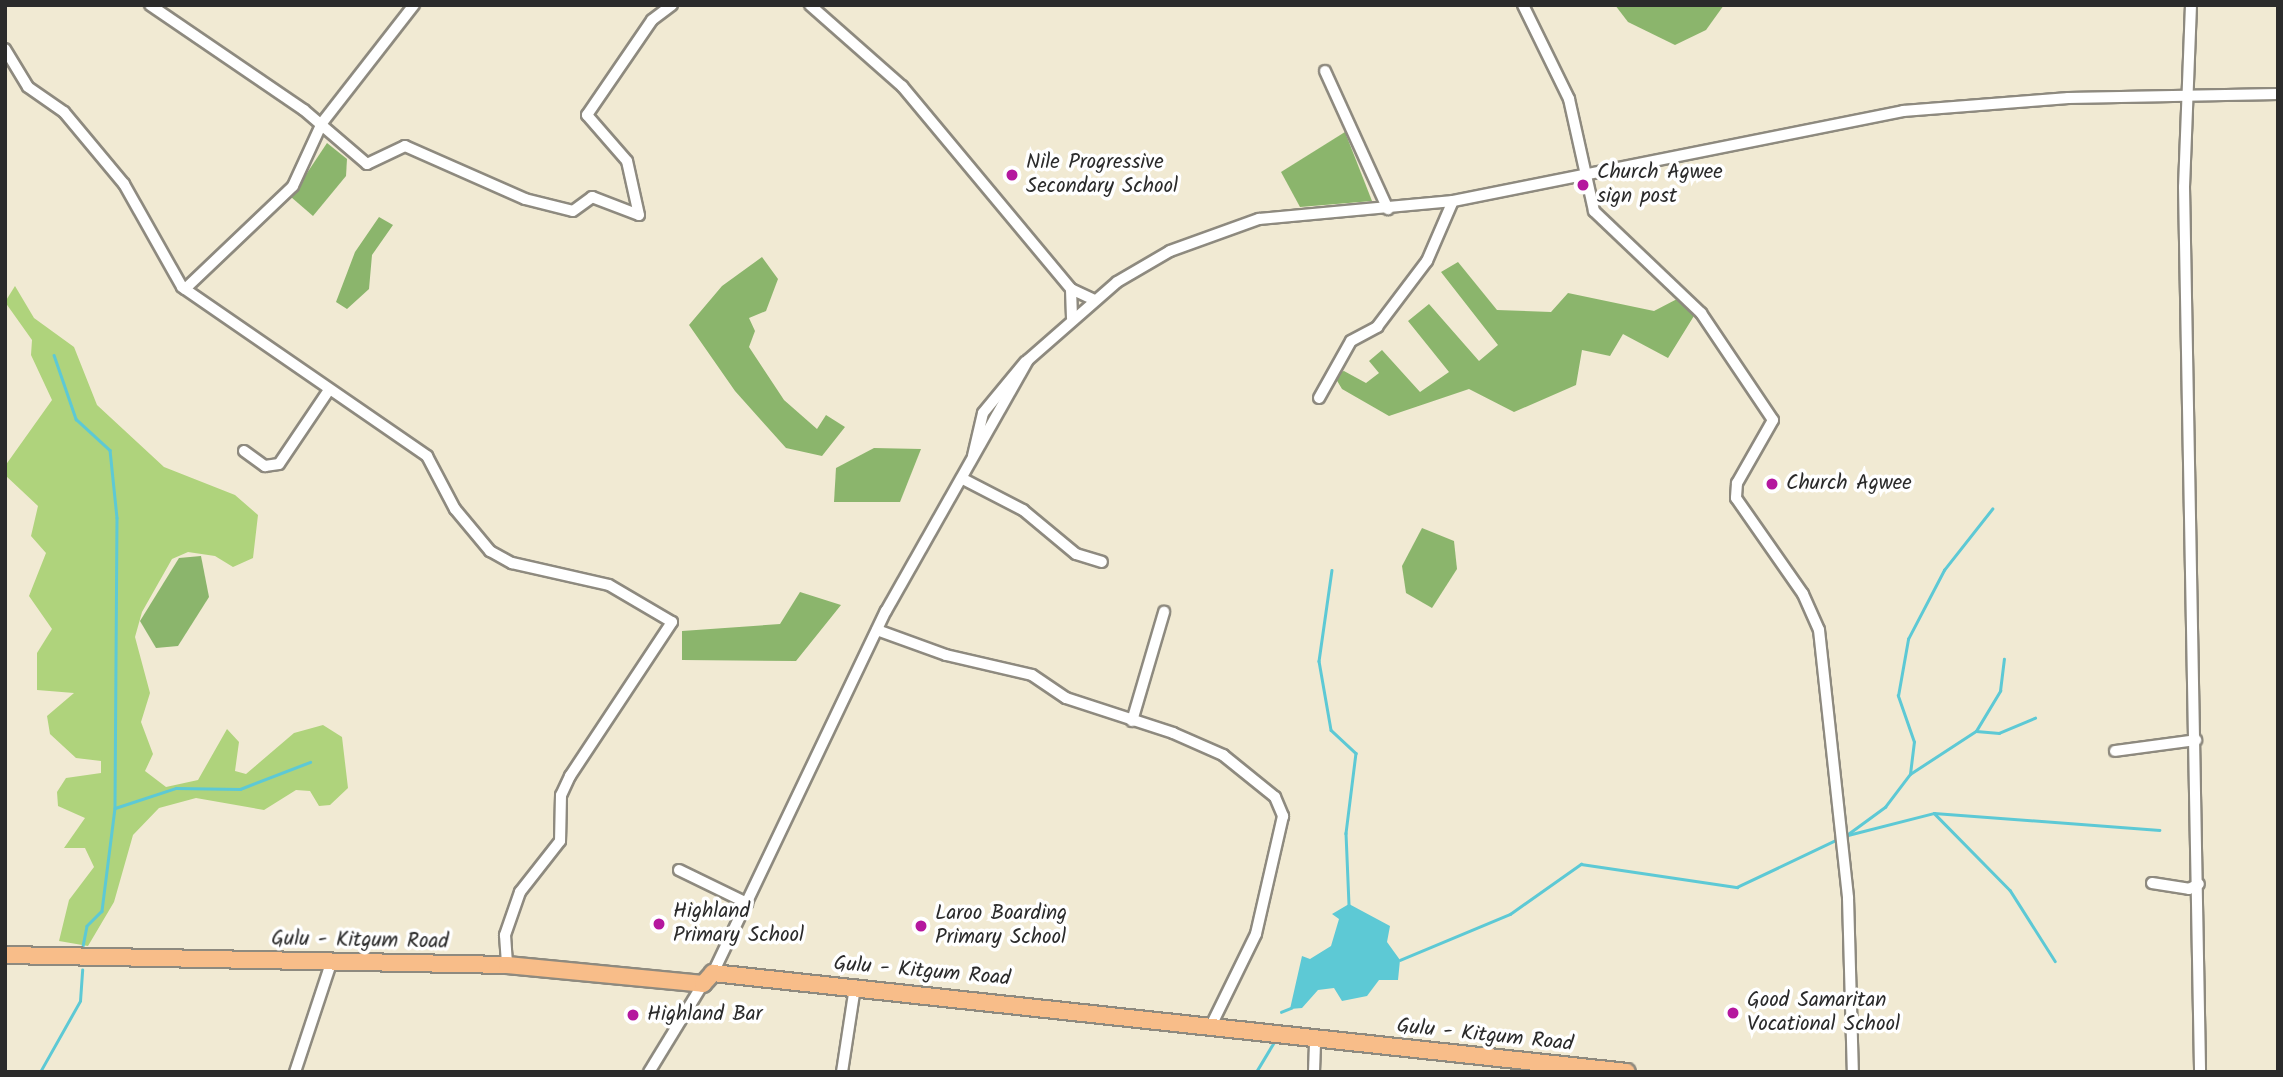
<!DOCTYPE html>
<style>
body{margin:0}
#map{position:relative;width:2283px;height:1077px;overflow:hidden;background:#f1ead3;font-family:Kalam,sans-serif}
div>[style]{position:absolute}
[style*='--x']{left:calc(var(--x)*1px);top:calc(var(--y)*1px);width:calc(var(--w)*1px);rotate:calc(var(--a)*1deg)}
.green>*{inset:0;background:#afd37c}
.forest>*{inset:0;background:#8bb56c}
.water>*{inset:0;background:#5dc9d5}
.stream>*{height:2.5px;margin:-1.25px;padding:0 1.25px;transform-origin:1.25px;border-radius:1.25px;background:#5dc9d5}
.roads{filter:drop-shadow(2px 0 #8e8a7f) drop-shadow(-2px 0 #8e8a7f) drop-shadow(0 2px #8e8a7f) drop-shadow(0 -2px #8e8a7f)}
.street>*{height:10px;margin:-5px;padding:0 5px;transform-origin:5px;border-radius:5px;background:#fff}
.primary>*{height:16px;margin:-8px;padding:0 8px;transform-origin:8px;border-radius:8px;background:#f8bd89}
.dots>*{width:19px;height:19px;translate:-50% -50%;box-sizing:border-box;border:4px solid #fff;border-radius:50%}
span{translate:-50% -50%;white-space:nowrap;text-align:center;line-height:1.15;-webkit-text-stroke:7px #fff;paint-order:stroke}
.poi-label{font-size:21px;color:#2b2b2b}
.left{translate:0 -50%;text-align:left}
.street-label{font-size:21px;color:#2b2b2b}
.frame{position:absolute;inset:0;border:7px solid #2b2b2b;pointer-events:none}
</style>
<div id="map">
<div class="green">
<i style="clip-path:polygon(15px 286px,34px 318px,74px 347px,97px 405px,164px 467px,235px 495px,258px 515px,253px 558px,233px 567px,215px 556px,188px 552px,172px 559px,142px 612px,135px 637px,150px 693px,141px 722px,153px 754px,145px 771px,166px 787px,198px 780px,227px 729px,239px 742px,235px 771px,246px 774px,294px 733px,323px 725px,342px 737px,348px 788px,330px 805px,319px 806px,310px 791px,296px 790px,264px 810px,196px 798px,159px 808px,133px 835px,114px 902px,88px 946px,59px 941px,69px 900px,94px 867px,85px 848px,64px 848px,85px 818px,58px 806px,57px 792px,66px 778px,101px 773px,101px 761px,76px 758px,50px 734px,47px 716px,74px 693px,37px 690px,37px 653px,52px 629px,29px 596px,46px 553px,31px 536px,38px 506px,5px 475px,5px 466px,52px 400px,31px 355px,32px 340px,5px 302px)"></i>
</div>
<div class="forest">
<i style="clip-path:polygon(1615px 5px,1724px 5px,1706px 30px,1675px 45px,1628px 22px)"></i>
<i style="clip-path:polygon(1345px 132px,1372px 201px,1300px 207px,1281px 172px)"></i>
<i style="clip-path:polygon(327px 143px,347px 159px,346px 176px,313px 216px,291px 197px)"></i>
<i style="clip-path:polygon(379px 217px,393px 225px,372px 255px,369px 289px,347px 309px,336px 302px,355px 252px)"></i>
<i style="clip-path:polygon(762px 257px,778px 279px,766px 311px,749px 318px,755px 331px,749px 347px,784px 400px,817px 429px,826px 415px,845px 427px,822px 456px,786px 448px,735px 391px,689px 325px,722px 286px)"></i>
<i style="clip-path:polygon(1458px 262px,1497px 310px,1551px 312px,1568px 293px,1654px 311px,1679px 298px,1697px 311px,1668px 358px,1623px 334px,1610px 356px,1582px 350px,1576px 385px,1514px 412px,1469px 389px,1389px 416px,1342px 389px,1333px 374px,1344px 371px,1366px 383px,1379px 373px,1369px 361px,1382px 350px,1420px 392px,1449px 372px,1408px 321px,1429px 304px,1479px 361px,1498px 345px,1441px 272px)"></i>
<i style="clip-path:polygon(874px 448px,921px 449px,900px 502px,834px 502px,836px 468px)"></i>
<i style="clip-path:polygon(1422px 528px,1454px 541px,1457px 569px,1432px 608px,1406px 593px,1402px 566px)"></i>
<i style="clip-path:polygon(201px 556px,209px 597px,178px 646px,156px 648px,140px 621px,179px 558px)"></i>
<i style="clip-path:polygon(800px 592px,841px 605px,796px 661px,682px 660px,682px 631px,780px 624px)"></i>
</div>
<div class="water">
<i style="clip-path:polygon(1349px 904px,1390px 926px,1387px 942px,1400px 960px,1398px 980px,1379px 980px,1367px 996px,1342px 1001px,1334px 988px,1318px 990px,1302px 1008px,1290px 1009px,1302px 956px,1310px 959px,1331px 946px,1339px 919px,1332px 914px)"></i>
</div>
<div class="stream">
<i style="--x:54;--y:355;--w:68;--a:71"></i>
<i style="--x:76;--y:419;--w:46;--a:42.4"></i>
<i style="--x:110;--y:450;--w:68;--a:84.1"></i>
<i style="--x:117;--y:518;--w:290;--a:90.4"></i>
<i style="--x:115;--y:808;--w:104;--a:97.2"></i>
<i style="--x:102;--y:911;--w:21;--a:135"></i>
<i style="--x:87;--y:926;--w:20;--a:101"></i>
<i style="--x:1332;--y:570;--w:92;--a:98.1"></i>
<i style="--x:1319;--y:661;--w:70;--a:80.1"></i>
<i style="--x:1331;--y:730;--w:34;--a:43"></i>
<i style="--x:1356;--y:753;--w:81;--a:97.1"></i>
<i style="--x:1346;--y:833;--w:73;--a:87.6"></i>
<i style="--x:1976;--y:731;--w:47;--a:-59"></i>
<i style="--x:2000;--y:691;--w:32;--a:-83"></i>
<i style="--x:1910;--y:774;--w:79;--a:-33.1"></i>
<i style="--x:1976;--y:731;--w:23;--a:5"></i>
<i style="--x:1999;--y:733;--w:39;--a:-23"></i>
<i style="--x:115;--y:808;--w:64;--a:-18.2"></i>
<i style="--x:176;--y:788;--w:64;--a:0.9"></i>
<i style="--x:240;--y:789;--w:75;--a:-21.1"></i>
<i style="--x:1934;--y:813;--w:108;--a:45.4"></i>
<i style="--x:2010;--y:890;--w:84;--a:57.6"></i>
<i style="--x:1848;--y:834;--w:46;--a:-36.1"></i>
<i style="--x:1885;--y:807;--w:41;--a:-52.9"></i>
<i style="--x:1910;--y:774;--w:32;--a:-83"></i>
<i style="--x:1914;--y:742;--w:49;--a:-109.2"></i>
<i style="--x:1898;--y:696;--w:58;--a:-80"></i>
<i style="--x:1908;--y:639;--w:78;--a:-62.4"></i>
<i style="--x:1944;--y:570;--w:78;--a:-51.8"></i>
<i style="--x:1844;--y:836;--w:93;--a:-14.3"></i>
<i style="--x:1934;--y:813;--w:226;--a:4.3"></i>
<i style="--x:1400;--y:960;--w:119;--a:-22.7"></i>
<i style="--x:1510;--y:914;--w:87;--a:-35.2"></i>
<i style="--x:1581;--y:864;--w:158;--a:8.4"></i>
<i style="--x:1737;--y:887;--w:112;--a:-25.4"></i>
<i style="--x:1281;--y:1012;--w:11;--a:-22"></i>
<i style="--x:40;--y:1072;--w:81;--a:-60.6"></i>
<i style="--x:80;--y:1001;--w:31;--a:-86"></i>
<i style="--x:1256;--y:1072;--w:37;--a:-59"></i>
</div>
<div class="roads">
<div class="street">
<i style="--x:150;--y:5;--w:186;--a:34.3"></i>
<i style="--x:304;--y:110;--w:83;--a:40.6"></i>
<i style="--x:367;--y:164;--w:42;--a:-25.3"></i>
<i style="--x:405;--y:146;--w:131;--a:23.8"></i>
<i style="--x:525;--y:199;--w:49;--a:14"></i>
<i style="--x:573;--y:211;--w:24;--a:-36"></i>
<i style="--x:592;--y:197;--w:50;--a:21"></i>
<i style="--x:639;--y:215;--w:55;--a:-102.5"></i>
<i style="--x:627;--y:161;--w:61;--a:-131"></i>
<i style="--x:587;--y:115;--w:115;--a:-55.6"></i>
<i style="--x:652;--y:20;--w:25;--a:-37"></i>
<i style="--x:810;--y:5;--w:123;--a:41.4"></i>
<i style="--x:902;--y:86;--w:264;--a:50.2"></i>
<i style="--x:1071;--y:289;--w:26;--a:25"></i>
<i style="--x:1523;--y:5;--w:105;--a:63.9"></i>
<i style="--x:1569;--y:99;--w:115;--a:77.4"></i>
<i style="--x:1594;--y:211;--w:148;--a:43.6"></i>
<i style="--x:1701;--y:313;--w:129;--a:56.1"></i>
<i style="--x:1773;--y:420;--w:73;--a:119.7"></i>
<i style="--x:1737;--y:483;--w:15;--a:94"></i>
<i style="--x:1736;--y:498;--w:117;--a:55.1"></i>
<i style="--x:1803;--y:594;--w:39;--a:66"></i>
<i style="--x:1819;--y:630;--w:270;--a:83.8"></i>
<i style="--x:1848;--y:898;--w:174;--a:88.4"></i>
<i style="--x:2191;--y:5;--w:182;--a:92.2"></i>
<i style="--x:2184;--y:187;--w:885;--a:88.96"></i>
<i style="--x:5;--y:49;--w:44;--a:58.8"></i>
<i style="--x:28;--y:87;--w:44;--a:34.8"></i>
<i style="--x:64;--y:112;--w:94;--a:50.2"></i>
<i style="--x:124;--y:184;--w:118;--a:60.6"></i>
<i style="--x:182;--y:287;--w:298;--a:34.6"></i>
<i style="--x:427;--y:456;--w:60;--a:62.2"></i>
<i style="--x:455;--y:509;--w:55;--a:50.2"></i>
<i style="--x:490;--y:551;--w:25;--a:29"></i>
<i style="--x:512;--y:563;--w:99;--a:12.8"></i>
<i style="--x:609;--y:585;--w:73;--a:30.4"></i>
<i style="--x:672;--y:622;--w:185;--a:123.5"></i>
<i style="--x:570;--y:776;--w:21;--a:115"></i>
<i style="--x:561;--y:795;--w:46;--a:91.2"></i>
<i style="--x:560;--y:841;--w:65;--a:128.1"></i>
<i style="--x:520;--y:892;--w:46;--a:109.2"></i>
<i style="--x:505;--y:935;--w:30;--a:86"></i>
<i style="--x:1325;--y:71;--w:152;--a:65.5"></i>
<i style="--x:185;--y:289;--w:149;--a:-43.6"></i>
<i style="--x:293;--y:186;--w:69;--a:-65.3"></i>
<i style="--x:322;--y:123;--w:150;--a:-52.1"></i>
<i style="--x:1071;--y:289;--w:29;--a:88"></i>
<i style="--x:1319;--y:398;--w:65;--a:-60.7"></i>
<i style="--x:1351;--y:341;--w:30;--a:-28"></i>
<i style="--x:1377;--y:327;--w:83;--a:-52.9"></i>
<i style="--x:1427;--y:261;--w:65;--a:-66.6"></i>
<i style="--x:244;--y:451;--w:26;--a:36"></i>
<i style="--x:265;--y:466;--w:14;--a:-8"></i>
<i style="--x:279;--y:464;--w:89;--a:-56"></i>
<i style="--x:973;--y:456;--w:44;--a:-76.9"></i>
<i style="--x:983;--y:413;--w:66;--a:-50.5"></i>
<i style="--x:963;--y:479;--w:68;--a:27.3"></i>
<i style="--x:1023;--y:510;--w:69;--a:39.7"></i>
<i style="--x:1076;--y:554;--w:27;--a:17"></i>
<i style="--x:877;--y:630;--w:73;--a:19.9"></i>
<i style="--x:946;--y:655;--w:88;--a:13.1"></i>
<i style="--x:1032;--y:675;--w:41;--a:34.1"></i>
<i style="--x:1066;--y:698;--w:113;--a:18.1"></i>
<i style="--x:1173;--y:733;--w:55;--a:23.7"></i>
<i style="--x:1223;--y:755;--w:67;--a:38.9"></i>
<i style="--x:1275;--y:797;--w:21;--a:67"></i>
<i style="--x:1283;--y:816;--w:121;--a:102.9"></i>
<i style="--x:1256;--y:934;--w:100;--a:116.1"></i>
<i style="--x:1132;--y:721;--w:114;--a:-73.6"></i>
<i style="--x:2115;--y:751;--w:82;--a:-7.7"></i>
<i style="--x:679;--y:870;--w:76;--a:25.9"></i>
<i style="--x:2152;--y:883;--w:37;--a:9"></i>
<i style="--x:2189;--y:889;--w:11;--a:-27"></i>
<i style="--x:713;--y:973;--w:401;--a:-64.5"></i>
<i style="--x:886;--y:611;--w:288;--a:-60.5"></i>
<i style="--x:1028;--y:360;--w:118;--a:-41.2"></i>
<i style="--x:1117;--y:282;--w:61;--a:-30.3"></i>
<i style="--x:1170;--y:251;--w:95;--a:-19.8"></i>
<i style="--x:1259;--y:219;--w:195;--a:-5.3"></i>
<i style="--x:1453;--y:201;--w:459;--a:-11.3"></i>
<i style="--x:1903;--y:111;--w:166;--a:-4.5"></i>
<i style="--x:2068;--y:98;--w:210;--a:-1.1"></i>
<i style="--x:295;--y:1072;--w:115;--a:-71.7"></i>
<i style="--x:649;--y:1072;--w:103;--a:-58.5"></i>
<i style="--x:842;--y:1072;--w:86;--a:-81.3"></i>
<i style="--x:1314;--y:1072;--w:35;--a:-88"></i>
</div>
<div class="primary">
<i style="--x:5;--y:955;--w:502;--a:1.14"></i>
<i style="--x:507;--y:965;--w:197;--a:5.5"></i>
<i style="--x:703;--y:984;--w:15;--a:-48"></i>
<i style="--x:713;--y:973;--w:919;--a:6.18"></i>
</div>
</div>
<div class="dots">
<i style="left:1012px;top:175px;background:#b5179e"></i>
<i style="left:1583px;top:185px;background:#b5179e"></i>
<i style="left:1772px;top:484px;background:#b5179e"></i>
<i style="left:659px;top:924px;background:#b5179e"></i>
<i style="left:921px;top:926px;background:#b5179e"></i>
<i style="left:1733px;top:1013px;background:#b5179e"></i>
<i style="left:633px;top:1015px;background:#b5179e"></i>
</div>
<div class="poi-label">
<span class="left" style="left:1026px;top:175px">Nile Progressive<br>Secondary School</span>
<span class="left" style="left:1597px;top:185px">Church Agwee<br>sign post</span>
<span class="left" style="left:1786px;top:484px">Church Agwee</span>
<span class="left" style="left:673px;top:924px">Highland<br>Primary School</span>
<span class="left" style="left:935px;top:926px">Laroo Boarding<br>Primary School</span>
<span class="left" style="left:1747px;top:1013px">Good Samaritan<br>Vocational School</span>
<span class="left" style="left:647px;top:1015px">Highland Bar</span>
</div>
<div class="street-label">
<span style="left:360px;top:941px;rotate:1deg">Gulu - Kitgum Road</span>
<span style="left:922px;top:972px;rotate:5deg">Gulu - Kitgum Road</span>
<span style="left:1485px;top:1036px;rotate:6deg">Gulu - Kitgum Road</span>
</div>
<div class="frame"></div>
</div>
